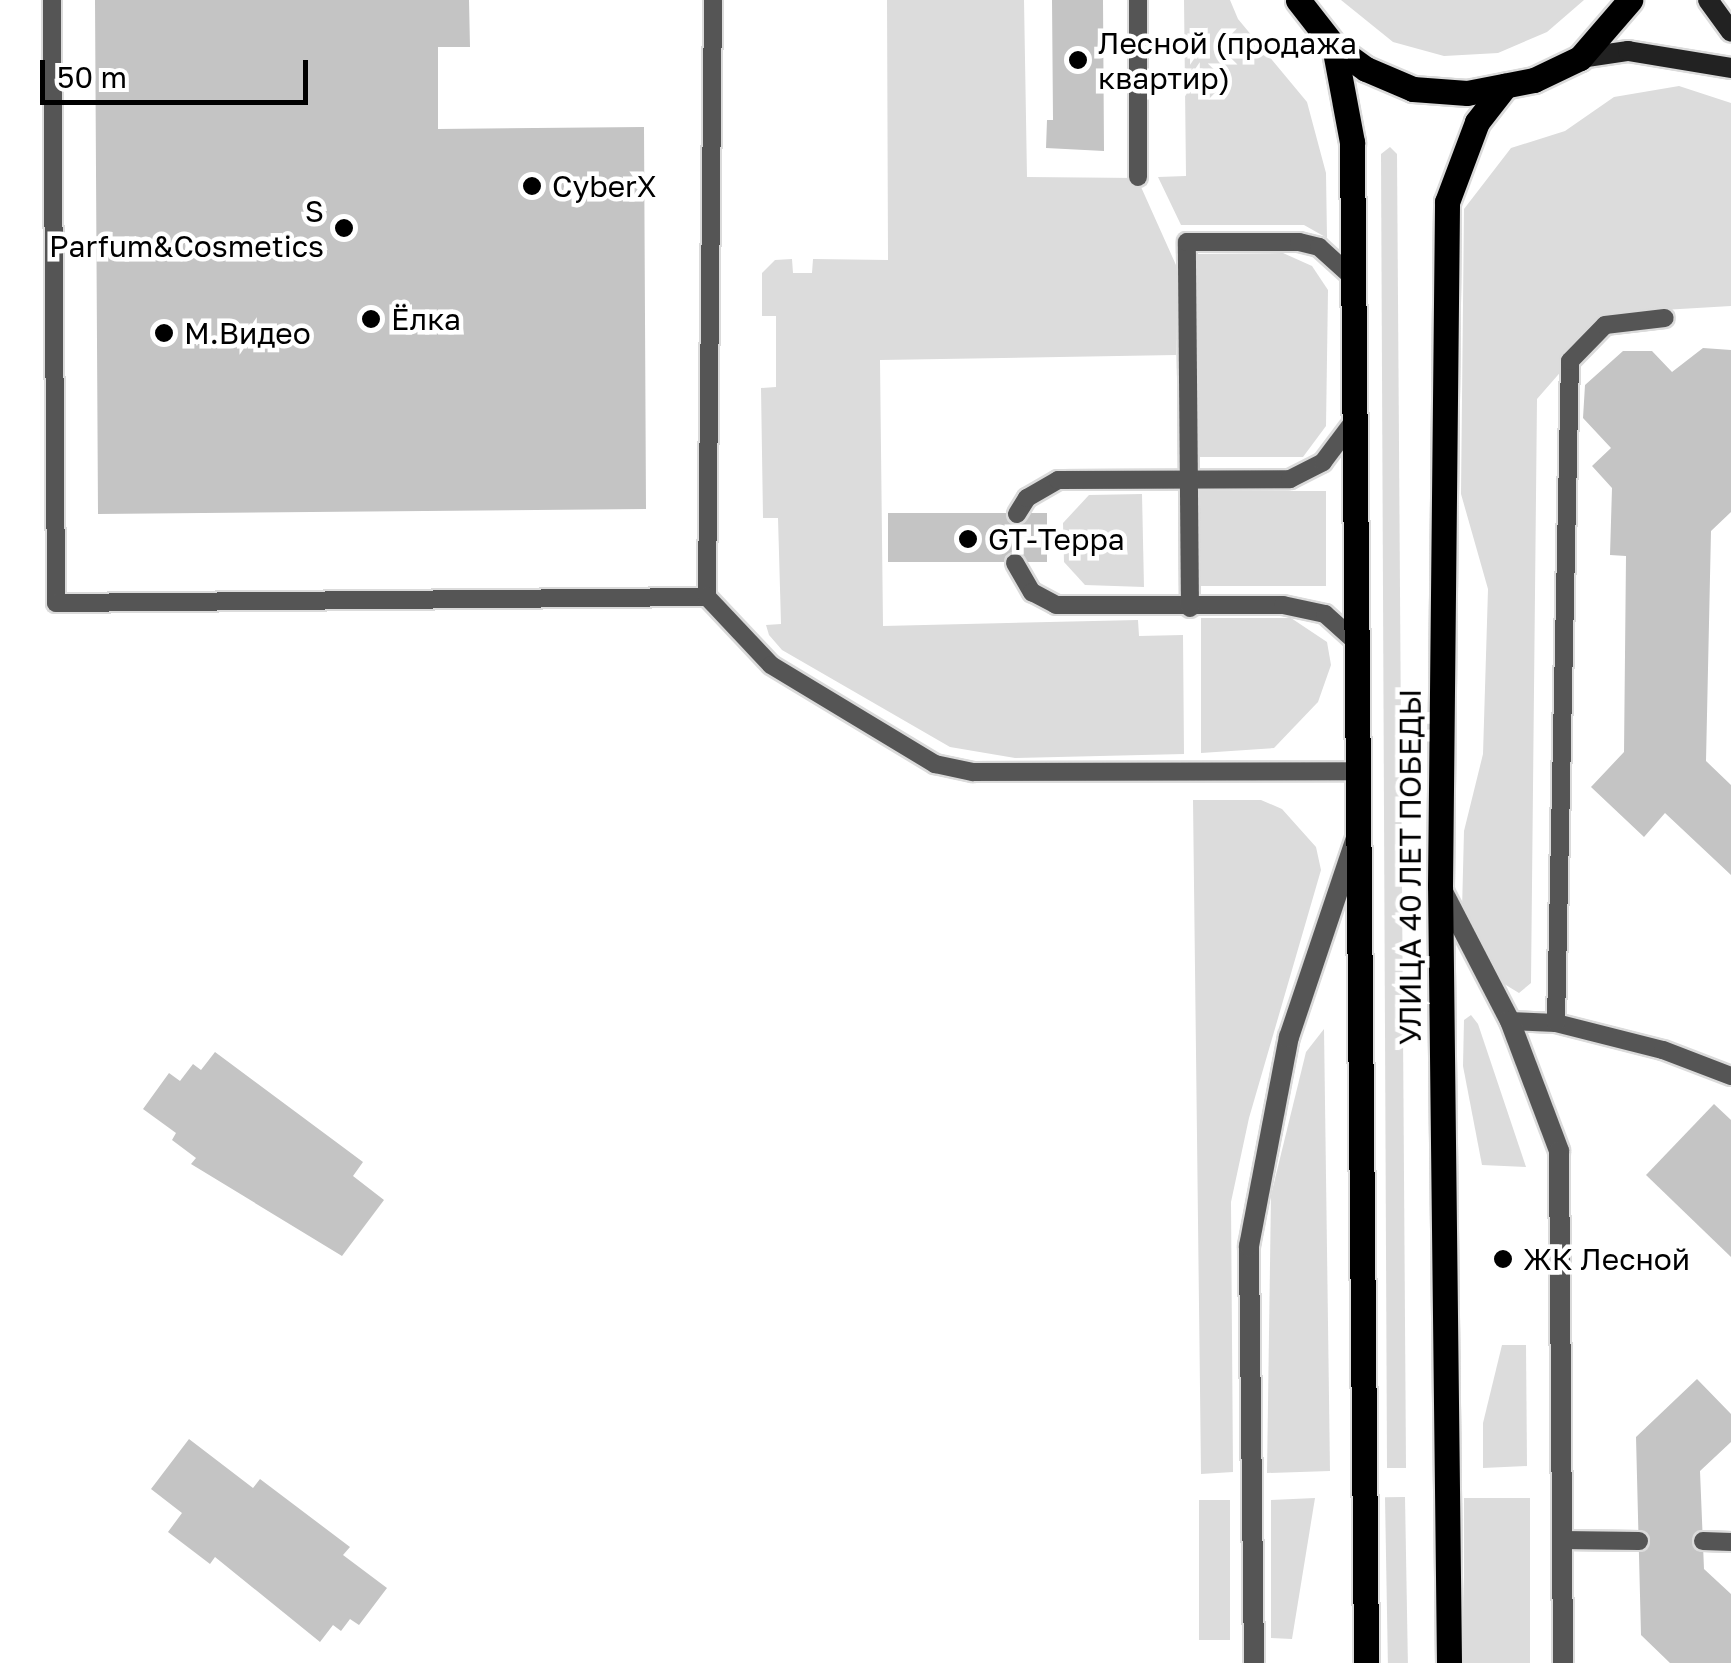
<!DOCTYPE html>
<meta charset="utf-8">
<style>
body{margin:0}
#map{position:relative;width:1731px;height:1663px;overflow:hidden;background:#fff;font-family:"Golos Text",sans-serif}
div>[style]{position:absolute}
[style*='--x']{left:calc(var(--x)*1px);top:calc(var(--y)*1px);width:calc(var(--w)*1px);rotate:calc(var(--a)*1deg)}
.green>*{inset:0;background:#dcdcdc;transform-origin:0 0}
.building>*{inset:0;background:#c4c4c4;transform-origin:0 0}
.roads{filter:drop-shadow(2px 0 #dbdbdb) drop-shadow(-2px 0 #dbdbdb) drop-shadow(0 2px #dbdbdb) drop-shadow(0 -2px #dbdbdb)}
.lane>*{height:18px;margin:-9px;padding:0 9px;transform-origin:9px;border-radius:9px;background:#555}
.street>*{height:20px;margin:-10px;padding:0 10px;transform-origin:10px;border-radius:10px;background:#555}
.secondary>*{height:20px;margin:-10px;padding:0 10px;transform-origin:10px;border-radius:10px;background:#222}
.primary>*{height:25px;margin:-12.5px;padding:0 12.5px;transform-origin:12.5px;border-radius:12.5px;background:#000}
.dots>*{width:28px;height:28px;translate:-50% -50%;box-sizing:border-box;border:5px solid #fff;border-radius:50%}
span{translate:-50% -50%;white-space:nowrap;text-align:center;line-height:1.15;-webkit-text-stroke:9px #fff;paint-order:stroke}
.poi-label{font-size:30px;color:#000}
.left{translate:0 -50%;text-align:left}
.right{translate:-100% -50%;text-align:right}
.street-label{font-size:30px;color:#000}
.scale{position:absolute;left:40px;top:60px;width:268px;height:45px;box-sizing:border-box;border:5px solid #000;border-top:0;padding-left:12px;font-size:30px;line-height:35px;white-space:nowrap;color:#000;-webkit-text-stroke:8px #fff;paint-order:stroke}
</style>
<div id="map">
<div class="green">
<i style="clip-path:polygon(887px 0,1024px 0,1027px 177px,1137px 178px,1176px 265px,1176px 355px,880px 360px,883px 626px,1138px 620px,1139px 636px,1183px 635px,1184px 754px,1015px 758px,950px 747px,782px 650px,769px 635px,766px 625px,781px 624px,778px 518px,763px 518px,761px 388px,776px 387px,776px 316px,762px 316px,762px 273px,775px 260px,792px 259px,793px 273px,812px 273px,813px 259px,888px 260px)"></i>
<i style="clip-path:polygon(1184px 0,1230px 0,1238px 19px,1307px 102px,1326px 173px,1327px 238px,1304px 225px,1181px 225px,1158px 177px,1186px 176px)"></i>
<i style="clip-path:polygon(1341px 0,1584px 0,1547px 32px,1498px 53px,1444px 56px,1393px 42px)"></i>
<i style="clip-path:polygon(1679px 86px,1731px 103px,1731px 306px,1612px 313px,1537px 399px,1531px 983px,1519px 993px,1496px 979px,1462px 910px,1464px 831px,1483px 754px,1488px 589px,1461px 494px,1464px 209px,1511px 148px,1565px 131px,1614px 97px)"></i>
<i style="clip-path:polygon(1390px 147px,1397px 154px,1406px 1468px,1387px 1468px,1381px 154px)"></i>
<i style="clip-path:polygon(1283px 253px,1312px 266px,1328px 290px,1326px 426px,1303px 457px,1197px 457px,1197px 254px)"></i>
<i style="left:1200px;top:491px;width:126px;height:95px"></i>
<i style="clip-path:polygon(1142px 494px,1144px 587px,1085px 585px,1064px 562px,1063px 523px,1089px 495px)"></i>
<i style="clip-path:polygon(1201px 618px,1291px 618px,1327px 642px,1331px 665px,1318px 702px,1274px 748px,1201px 753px)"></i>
<i style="clip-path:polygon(1193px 800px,1261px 800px,1282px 809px,1316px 847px,1321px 870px,1249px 1118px,1231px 1202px,1233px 1472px,1201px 1474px)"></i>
<i style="clip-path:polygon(1471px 1015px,1478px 1024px,1526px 1167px,1482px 1165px,1463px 1066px,1464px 1020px)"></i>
<i style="clip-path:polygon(1324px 1029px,1330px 1471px,1267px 1473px,1271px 1195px,1306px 1052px)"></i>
<i style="clip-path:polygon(1502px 1345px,1526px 1345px,1527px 1466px,1483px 1468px,1483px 1423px)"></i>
<i style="left:1405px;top:1497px;width:166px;height:20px;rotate:89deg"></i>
<i style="clip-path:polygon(1315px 1498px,1292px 1639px,1271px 1638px,1271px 1500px)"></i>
<i style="left:1530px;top:1498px;width:165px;height:66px;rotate:90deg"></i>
<i style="left:1199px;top:1500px;width:31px;height:140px"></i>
</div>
<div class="building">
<i style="clip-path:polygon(95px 0,469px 0,470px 47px,438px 47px,438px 129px,644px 127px,646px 509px,98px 514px)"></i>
<i style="clip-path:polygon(1052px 0,1103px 0,1104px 151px,1046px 148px,1047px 120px,1053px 120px)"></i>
<i style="clip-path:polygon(1703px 348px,1731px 350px,1731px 512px,1711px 531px,1706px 761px,1731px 785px,1731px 875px,1665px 813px,1644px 837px,1591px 787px,1624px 752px,1626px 556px,1610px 555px,1612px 488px,1592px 466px,1611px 448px,1583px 418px,1585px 385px,1623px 351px,1652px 351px,1672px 372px)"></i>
<i style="left:1047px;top:513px;width:49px;height:159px;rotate:90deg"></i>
<i style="clip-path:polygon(215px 1052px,363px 1162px,353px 1176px,384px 1200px,342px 1256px,191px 1164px,196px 1158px,172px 1140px,176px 1133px,143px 1109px,169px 1073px,180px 1081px,193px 1064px,201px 1070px)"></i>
<i style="clip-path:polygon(1714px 1104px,1731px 1120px,1731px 1257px,1646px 1175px)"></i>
<i style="clip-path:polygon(1697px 1379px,1731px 1414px,1731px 1442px,1700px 1471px,1704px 1569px,1731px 1594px,1731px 1663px,1670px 1663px,1641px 1635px,1636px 1437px)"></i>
<i style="clip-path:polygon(189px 1439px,253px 1488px,260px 1479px,350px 1547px,343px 1555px,387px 1588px,359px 1625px,350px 1619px,341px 1631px,333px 1625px,320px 1642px,215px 1557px,210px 1564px,168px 1532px,182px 1513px,151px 1489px)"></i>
</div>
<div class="roads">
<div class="lane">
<i style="--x:52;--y:0;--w:603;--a:89.62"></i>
<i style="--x:56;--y:603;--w:651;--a:-0.53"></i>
<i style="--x:713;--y:0;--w:597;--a:90.58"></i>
<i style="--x:707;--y:597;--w:93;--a:46.7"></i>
<i style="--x:771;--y:665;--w:192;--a:31.1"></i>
<i style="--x:935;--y:764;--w:39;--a:12"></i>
<i style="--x:973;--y:772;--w:384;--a:-0.1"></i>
<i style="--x:1138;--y:177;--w:177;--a:-90"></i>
<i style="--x:1017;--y:514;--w:19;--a:-58"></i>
<i style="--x:1027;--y:498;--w:36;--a:-30"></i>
<i style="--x:1058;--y:480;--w:232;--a:-0.2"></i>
<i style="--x:1290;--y:479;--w:37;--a:-27"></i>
<i style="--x:1323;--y:462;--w:50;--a:-53.1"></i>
<i style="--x:1015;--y:563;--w:34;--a:60"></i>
<i style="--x:1032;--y:592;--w:27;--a:28"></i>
<i style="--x:1056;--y:605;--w:227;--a:0"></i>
<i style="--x:1283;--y:605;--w:43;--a:12.1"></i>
<i style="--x:1325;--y:614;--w:40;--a:42"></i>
<i style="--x:1190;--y:608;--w:366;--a:-90.5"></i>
<i style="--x:1187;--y:242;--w:112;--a:0"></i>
<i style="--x:1299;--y:242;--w:21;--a:14"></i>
<i style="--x:1319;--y:247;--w:43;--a:42.2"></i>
<i style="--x:1510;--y:1021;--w:46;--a:2.5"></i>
<i style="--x:1556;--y:1023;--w:110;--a:14.2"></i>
<i style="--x:1663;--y:1050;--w:73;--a:20.9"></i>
<i style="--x:1556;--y:1023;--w:662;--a:-88.79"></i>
<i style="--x:1570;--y:361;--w:50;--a:-45.8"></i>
<i style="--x:1605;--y:325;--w:60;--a:-6.7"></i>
<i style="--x:1562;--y:1540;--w:77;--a:0.7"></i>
<i style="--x:1703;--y:1541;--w:28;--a:2"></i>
</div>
<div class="street">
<i style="--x:1440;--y:886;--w:152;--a:62.6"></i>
<i style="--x:1510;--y:1021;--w:139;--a:69.3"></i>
<i style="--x:1559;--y:1151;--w:512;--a:89.55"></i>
<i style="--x:1254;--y:1663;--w:417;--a:-90.7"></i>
<i style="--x:1249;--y:1246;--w:213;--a:-79.2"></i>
<i style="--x:1289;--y:1037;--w:207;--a:-71.4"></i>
</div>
<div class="secondary">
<i style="--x:1708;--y:0;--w:39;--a:54"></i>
<i style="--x:1580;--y:58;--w:49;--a:-8.3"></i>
<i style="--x:1628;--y:51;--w:104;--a:9.4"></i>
</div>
<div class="primary">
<i style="--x:1298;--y:0;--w:58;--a:52"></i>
<i style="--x:1334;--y:46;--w:39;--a:36"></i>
<i style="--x:1366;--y:69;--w:51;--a:23.1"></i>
<i style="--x:1413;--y:89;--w:54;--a:4.2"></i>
<i style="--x:1467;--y:93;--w:68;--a:-11"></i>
<i style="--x:1534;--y:80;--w:51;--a:-25.6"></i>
<i style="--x:1580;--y:58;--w:77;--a:-49.2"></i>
<i style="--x:1334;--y:46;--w:98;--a:79.4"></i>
<i style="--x:1352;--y:142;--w:1521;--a:89.47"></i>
<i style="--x:1449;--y:1663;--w:777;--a:-90.66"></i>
<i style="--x:1440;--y:886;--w:684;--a:-89.41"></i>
<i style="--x:1447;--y:202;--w:85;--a:-69.4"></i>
<i style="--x:1477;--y:122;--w:46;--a:-52.1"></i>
</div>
</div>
<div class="dots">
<i style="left:1078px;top:60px;background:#000"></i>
<i style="left:532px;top:186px;background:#000"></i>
<i style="left:344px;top:228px;background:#000"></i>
<i style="left:371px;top:319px;background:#000"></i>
<i style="left:164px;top:333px;background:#000"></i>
<i style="left:968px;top:539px;background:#000"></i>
<i style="left:1503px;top:1259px;background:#000"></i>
</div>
<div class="poi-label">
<span class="left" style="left:1098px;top:60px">Лесной (продажа<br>квартир)</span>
<span class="left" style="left:552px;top:186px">CyberX</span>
<span class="right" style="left:324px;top:228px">S<br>Parfum&amp;Cosmetics</span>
<span class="left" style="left:391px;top:319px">Ёлка</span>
<span class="left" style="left:184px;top:333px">М.Видео</span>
<span class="left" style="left:988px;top:539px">GT-Терра</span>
<span class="left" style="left:1523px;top:1259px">ЖК Лесной</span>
</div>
<div class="street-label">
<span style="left:1410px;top:867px;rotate:-90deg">УЛИЦА 40 ЛЕТ ПОБЕДЫ</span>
</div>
<div class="scale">50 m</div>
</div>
